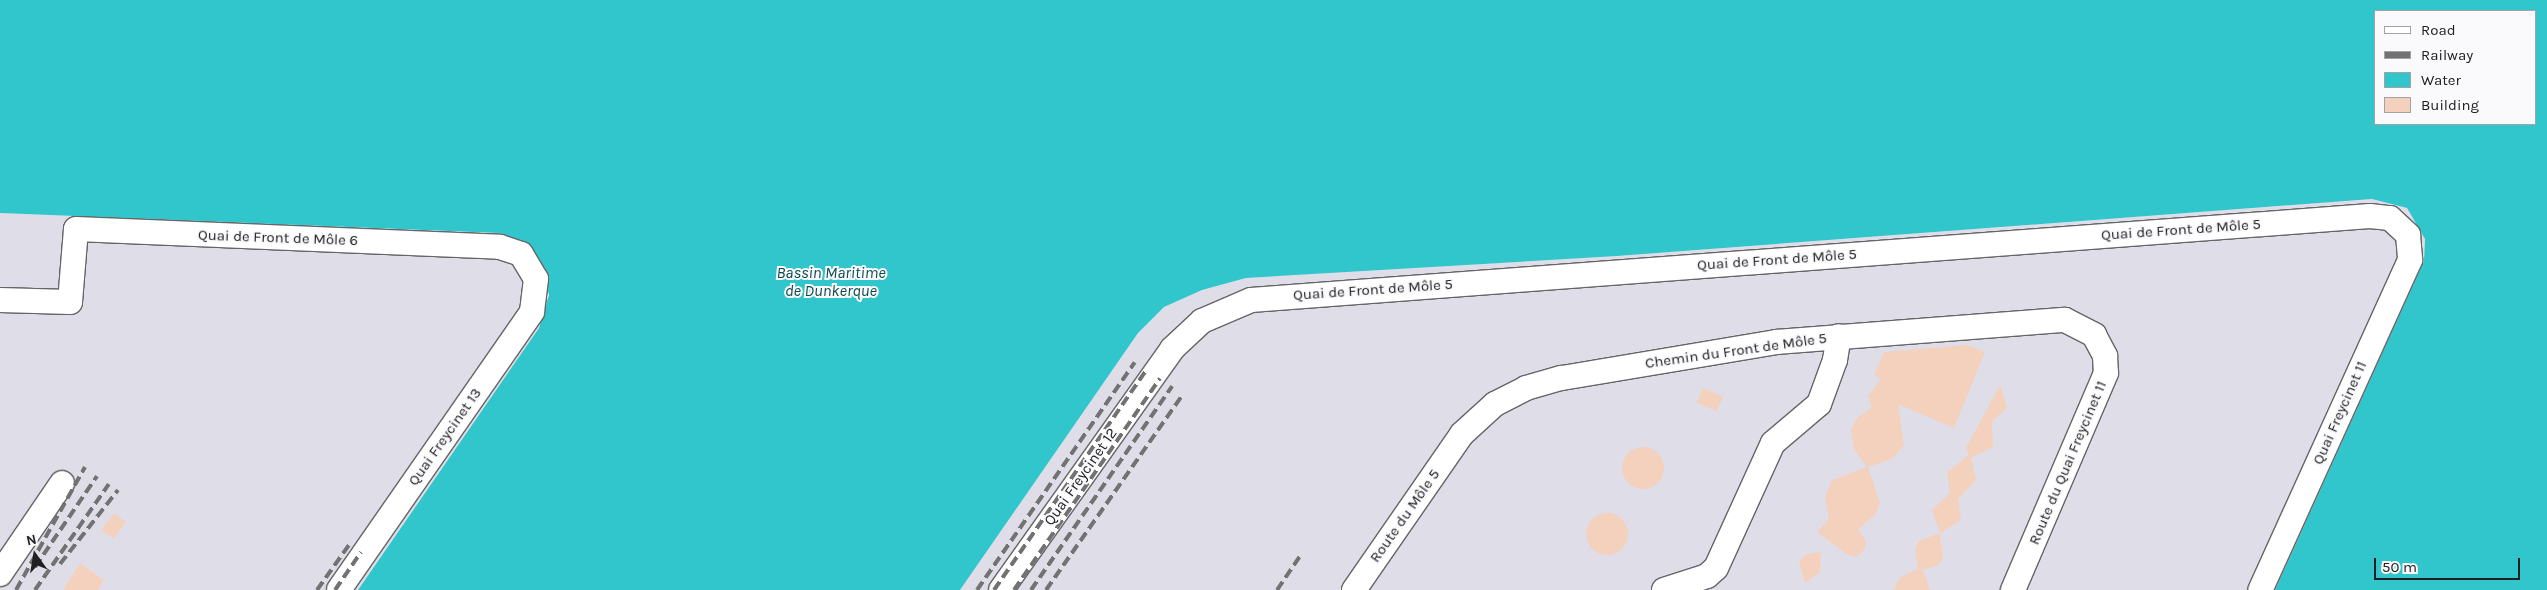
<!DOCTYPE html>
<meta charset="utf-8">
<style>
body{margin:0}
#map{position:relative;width:2547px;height:590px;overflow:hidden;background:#edecef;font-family:Karla,sans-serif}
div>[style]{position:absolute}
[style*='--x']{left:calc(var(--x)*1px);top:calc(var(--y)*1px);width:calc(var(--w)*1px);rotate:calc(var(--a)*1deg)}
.built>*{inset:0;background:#dfdee8}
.water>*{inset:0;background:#31c6cc}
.building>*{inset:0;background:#f3d1bd;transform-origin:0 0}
.round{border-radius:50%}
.roads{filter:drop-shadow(1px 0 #656567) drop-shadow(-1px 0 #656567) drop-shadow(0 1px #656567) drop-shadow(0 -1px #656567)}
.minor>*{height:24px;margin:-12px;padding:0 12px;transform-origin:12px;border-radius:12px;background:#fff}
.rail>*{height:4px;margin-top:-2px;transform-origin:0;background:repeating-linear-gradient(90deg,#727273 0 10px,transparent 0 15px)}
span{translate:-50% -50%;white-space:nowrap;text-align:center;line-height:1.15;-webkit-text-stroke:4px #fafafd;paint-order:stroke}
.street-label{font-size:15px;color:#202021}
.water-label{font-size:16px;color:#09494c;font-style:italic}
.legend{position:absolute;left:2374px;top:10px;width:162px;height:115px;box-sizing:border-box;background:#fafafd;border:1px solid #a3a3a5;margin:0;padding:6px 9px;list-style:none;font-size:15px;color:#202021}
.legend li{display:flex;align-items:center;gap:10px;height:25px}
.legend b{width:25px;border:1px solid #a3a3a5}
.north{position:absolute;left:10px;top:530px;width:50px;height:50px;-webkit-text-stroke:4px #fafafd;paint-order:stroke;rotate:347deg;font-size:14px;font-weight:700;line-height:20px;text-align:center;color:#202021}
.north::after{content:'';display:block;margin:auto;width:18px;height:22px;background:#202021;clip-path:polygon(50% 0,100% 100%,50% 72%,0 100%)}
.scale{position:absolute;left:2374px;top:558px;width:146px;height:22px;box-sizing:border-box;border:2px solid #202021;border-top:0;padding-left:6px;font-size:15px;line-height:18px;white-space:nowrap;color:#202021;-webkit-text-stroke:4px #fafafd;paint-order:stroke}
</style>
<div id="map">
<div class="built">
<i style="clip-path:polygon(2372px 199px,2407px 208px,2425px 239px,2424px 261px,2275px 590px,960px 590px,1138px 333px,1164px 307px,1202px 290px,1246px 278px,1617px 256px)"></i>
<i style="clip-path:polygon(0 213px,499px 233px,523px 242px,540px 260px,548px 283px,548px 305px,539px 328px,358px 590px,0 590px)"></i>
</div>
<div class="water">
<i style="clip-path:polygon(evenodd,0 0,2547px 0,2547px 590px,2275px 590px,2424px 261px,2425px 239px,2407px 208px,2372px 199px,1617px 256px,1246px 278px,1202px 290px,1164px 307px,1138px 333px,960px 590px,358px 590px,539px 328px,549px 295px,540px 260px,523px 242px,499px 233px,0 213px,0 0,2376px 11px,2536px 11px,2536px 124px,2376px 124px,2376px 11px)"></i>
</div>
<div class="building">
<i style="clip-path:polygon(1967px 345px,1985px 352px,1954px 428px,1898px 404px,1904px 445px,1892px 459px,1868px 467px,1880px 503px,1875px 515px,1858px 529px,1866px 541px,1865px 549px,1856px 557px,1848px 555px,1817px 532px,1829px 519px,1825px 497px,1832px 480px,1867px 467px,1854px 449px,1851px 430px,1857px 418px,1872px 407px,1868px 396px,1881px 379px,1874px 375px,1884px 352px)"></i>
<i style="clip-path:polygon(2000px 385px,2007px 408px,1992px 421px,1993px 447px,1971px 458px,1976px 480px,1958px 499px,1961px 520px,1940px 533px,1932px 510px,1950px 493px,1947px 472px,1969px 455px,1966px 448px)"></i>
<i style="left:1703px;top:388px;width:22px;height:16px;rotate:24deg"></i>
<i class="round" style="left:1622px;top:447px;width:42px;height:42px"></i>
<i class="round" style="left:1586px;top:513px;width:42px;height:42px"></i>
<i style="left:114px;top:513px;width:15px;height:21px;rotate:37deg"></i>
<i style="clip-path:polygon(1940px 533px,1943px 560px,1936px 566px,1923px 570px,1930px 590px,1893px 590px,1901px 577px,1918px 569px,1915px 549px,1919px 541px)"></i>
<i style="clip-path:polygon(1821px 552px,1820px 572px,1805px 583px,1799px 561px,1806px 555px)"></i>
<i style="clip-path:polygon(80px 563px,104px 580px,98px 590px,63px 590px)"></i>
</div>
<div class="roads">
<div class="minor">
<i style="--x:0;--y:300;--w:70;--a:1.6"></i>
<i style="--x:70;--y:302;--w:73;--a:-85.3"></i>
<i style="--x:76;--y:229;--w:424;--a:2.4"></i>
<i style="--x:500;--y:247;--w:22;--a:18"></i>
<i style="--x:521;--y:254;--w:29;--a:59"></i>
<i style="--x:536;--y:279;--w:33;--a:97"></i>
<i style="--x:532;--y:312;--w:338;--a:124.8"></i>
<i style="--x:0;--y:574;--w:110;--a:-55.7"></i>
<i style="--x:1001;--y:590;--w:296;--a:-54.6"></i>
<i style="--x:1172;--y:349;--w:41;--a:-43"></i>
<i style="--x:1202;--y:321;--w:53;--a:-23.2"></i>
<i style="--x:1251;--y:300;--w:1122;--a:-4.29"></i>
<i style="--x:2370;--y:216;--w:20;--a:6"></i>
<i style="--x:2390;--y:218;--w:25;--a:43"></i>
<i style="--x:2408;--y:235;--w:25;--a:85"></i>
<i style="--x:2410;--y:260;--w:362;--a:114.4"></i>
<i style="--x:1354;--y:590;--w:190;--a:-55.3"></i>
<i style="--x:1462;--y:434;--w:45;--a:-42.3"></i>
<i style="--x:1495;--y:404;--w:35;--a:-27"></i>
<i style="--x:1526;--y:388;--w:37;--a:-16"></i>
<i style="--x:1562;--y:378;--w:217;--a:-9.5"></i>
<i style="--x:1776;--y:342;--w:290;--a:-4.4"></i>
<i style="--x:2065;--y:320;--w:33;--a:27"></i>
<i style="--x:2094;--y:335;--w:24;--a:62"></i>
<i style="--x:2105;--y:356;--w:17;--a:87"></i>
<i style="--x:2106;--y:373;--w:236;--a:113.2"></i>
<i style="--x:1664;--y:590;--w:45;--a:-18"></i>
<i style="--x:1707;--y:576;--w:12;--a:-42"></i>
<i style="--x:1716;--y:568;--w:137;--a:-65.5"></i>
<i style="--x:1773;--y:443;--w:60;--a:-40.3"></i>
<i style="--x:1819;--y:404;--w:47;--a:-70"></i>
<i style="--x:1835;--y:360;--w:24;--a:-81"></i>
</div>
</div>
<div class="rail">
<i style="--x:60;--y:564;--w:94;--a:-51.9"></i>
<i style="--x:35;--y:567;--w:110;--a:-55.7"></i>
<i style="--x:16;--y:590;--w:141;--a:-60.7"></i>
<i style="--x:35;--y:590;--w:129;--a:-55.1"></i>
<i style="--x:317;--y:590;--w:55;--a:-54.6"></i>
<i style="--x:335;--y:590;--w:46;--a:-55.6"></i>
<i style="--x:977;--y:590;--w:277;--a:-55.3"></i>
<i style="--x:994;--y:590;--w:269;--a:-55.3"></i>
<i style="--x:1014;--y:590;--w:257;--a:-55.4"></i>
<i style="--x:1031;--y:590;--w:248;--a:-55.3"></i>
<i style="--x:1046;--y:590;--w:239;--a:-55"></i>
<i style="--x:1277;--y:590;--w:41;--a:-55.9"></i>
</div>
<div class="street-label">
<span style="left:2181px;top:230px;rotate:-4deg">Quai de Front de Môle 5</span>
<span style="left:278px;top:238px;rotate:2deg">Quai de Front de Môle 6</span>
<span style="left:1777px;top:260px;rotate:-4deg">Quai de Front de Môle 5</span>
<span style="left:1373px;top:290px;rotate:-4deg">Quai de Front de Môle 5</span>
<span style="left:1736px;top:351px;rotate:-8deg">Chemin du Front de Môle 5</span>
<span style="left:2340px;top:413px;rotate:-66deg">Quai Freycinet 11</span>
<span style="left:445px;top:437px;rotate:-55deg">Quai Freycinet 13</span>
<span style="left:2068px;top:463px;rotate:-67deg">Route du Quai Freycinet 11</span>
<span style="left:1081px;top:477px;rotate:-55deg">Quai Freycinet 12</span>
<span style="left:1405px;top:516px;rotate:-55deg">Route du Môle 5</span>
</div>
<div class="water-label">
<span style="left:831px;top:282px">Bassin Maritime<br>de Dunkerque</span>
</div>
<ul class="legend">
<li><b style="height:6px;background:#fff"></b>Road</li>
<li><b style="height:6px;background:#727273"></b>Railway</li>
<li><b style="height:14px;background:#31c6cc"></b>Water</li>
<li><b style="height:14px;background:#f3d1bd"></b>Building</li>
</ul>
<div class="north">N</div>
<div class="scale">50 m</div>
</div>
